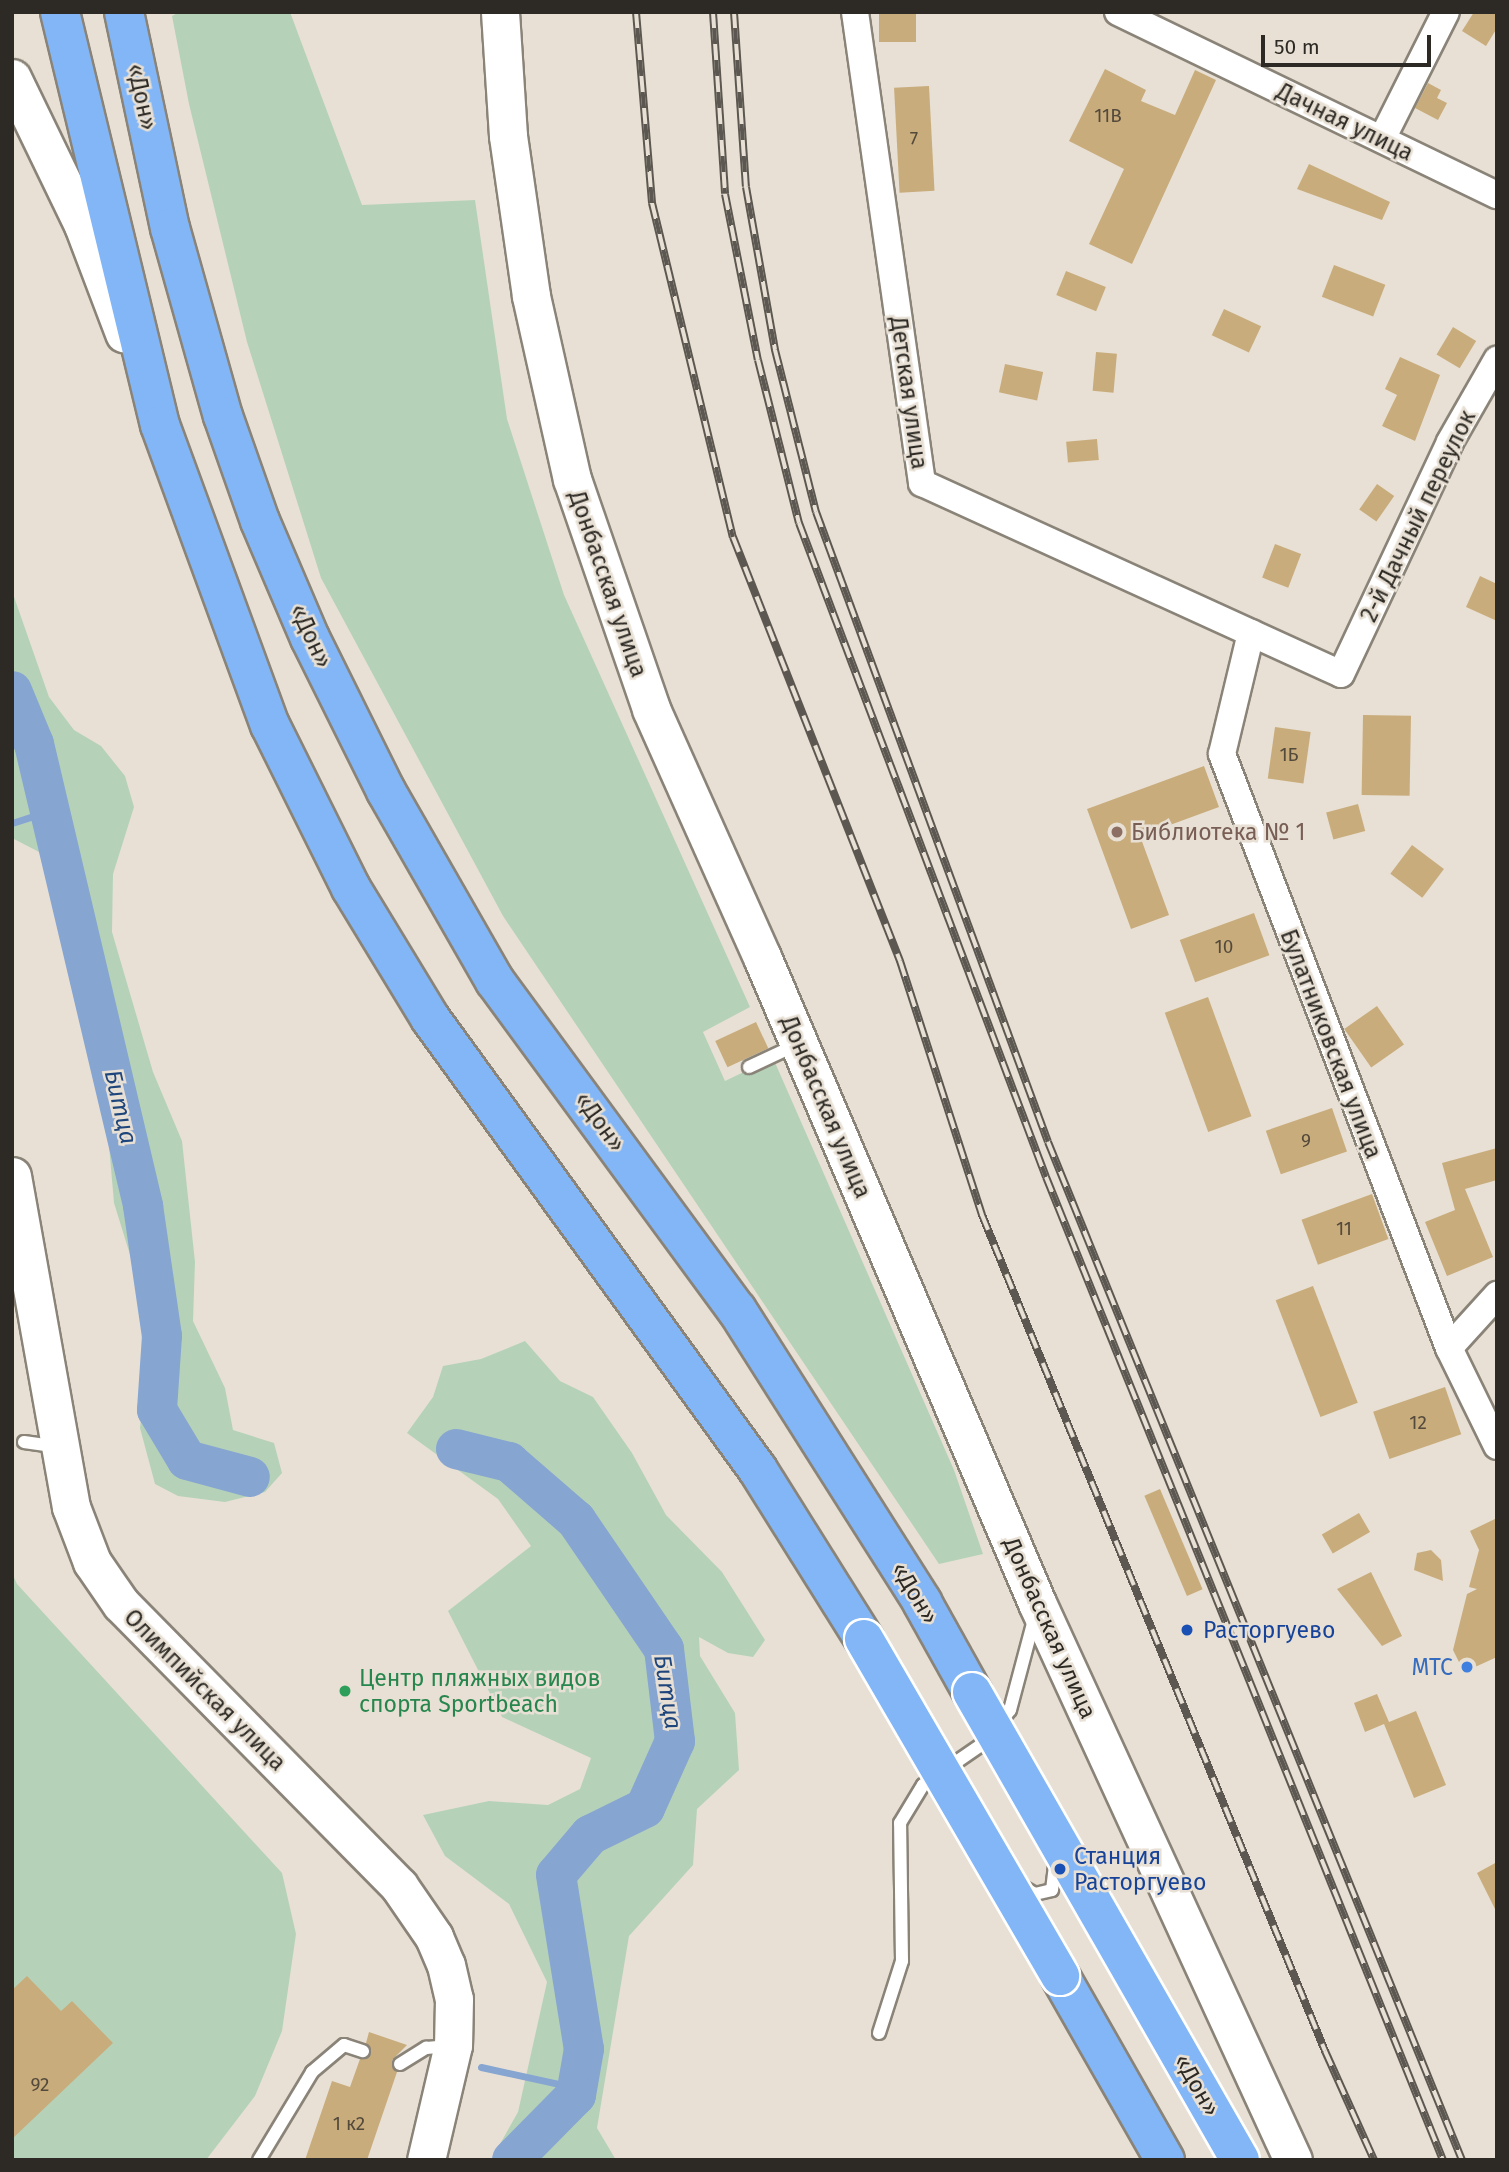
<!DOCTYPE html>
<meta charset="utf-8">
<style>
body{margin:0}
#map{position:relative;width:1509px;height:2172px;overflow:hidden;background:#e8e0d4;font-family:"Fira Sans",sans-serif}
div>[style]{position:absolute}
[style*='--x']{left:calc(var(--x)*1px);top:calc(var(--y)*1px);width:calc(var(--w)*1px);rotate:calc(var(--a)*1deg)}
.green>*{inset:0;background:#b5d2b9}
.stream>*{height:7px;margin:-3.5px;padding:0 3.5px;transform-origin:3.5px;border-radius:3.5px;background:#87a5d1}
.river>*{height:40px;margin:-20px;padding:0 20px;transform-origin:20px;border-radius:20px;background:#87a5d1}
.building>*{inset:0;background:#c9ac7c;transform-origin:0 0}
.roads{filter:drop-shadow(2px 0 #8a8378) drop-shadow(-2px 0 #8a8378) drop-shadow(0 2px #8a8378) drop-shadow(0 -2px #8a8378)}
.lane>*{height:12px;margin:-6px;padding:0 6px;transform-origin:6px;border-radius:6px;background:#fff}
.street>*{height:26px;margin:-13px;padding:0 13px;transform-origin:13px;border-radius:13px;background:#fff}
.secondary>*{height:37px;margin:-18.5px;padding:0 18.5px;transform-origin:18.5px;border-radius:18.5px;background:#fff}
.highway>*{height:38px;margin:-19px;padding:0 19px;transform-origin:19px;border-radius:19px;background:#82b6f6}
.rail>*{height:8px;margin-top:-4px;transform-origin:0;background:repeating-linear-gradient(90deg,#e8e0d4 0 16px,#5c5851 0 32px);box-sizing:border-box;border-block:2px solid #5c5851}
.bridges{filter:drop-shadow(2px 0 #fff) drop-shadow(-2px 0 #fff) drop-shadow(0 2px #fff) drop-shadow(0 -2px #fff)}
.highway-bridge>*{height:38px;margin:-19px;padding:0 19px;transform-origin:19px;border-radius:19px;background:#82b6f6}
.dots>*{width:19px;height:19px;translate:-50% -50%;box-sizing:border-box;border:4px solid #e8e0d4;border-radius:50%}
span{translate:-50% -50%;white-space:nowrap;text-align:center;line-height:1.15;-webkit-text-stroke:5px #e8e0d4;paint-order:stroke}
.number-label{font-size:19px;color:#544a3b}
.number-label span{-webkit-text-stroke-width:0}
.street-label{font-size:23px;color:#2d2a25}
.education-label{font-size:23px;color:#785e54}
.left{translate:0 -50%;text-align:left}
.transit-label{font-size:23px;color:#164399}
.shop-label{font-size:23px;color:#366cbe}
.right{translate:-100% -50%;text-align:right}
.leisure-label{font-size:23px;color:#27864d}
.water-label{font-size:24px;color:#1f467c;font-style:italic}
.frame{position:absolute;inset:0;border:14px solid #2d2a25;pointer-events:none}
.scale{position:absolute;left:1261px;top:35px;width:170px;height:32px;box-sizing:border-box;border:4px solid #2d2a25;border-top:0;padding-left:9px;font-size:21px;line-height:24px;white-space:nowrap;color:#2d2a25;-webkit-text-stroke:5px #e8e0d4;paint-order:stroke}
</style>
<div id="map">
<div class="green">
<i style="clip-path:polygon(179px 12px,290px 12px,362px 205px,475px 200px,507px 419px,564px 595px,750px 1007px,703px 1032px,725px 1081px,773px 1058px,954px 1470px,983px 1554px,939px 1564px,503px 916px,321px 578px,247px 342px,189px 104px,172px 16px)"></i>
<i style="clip-path:polygon(12px 591px,49px 697px,74px 730px,101px 746px,125px 776px,134px 807px,113px 874px,112px 932px,153px 1072px,182px 1141px,195px 1262px,193px 1321px,225px 1388px,233px 1430px,274px 1443px,282px 1473px,265px 1492px,225px 1502px,178px 1496px,155px 1484px,140px 1428px,148px 1353px,140px 1287px,114px 1203px,108px 1134px,89px 1040px,41px 853px,12px 838px)"></i>
<i style="clip-path:polygon(525px 1341px,560px 1381px,593px 1397px,632px 1453px,666px 1515px,722px 1572px,765px 1640px,753px 1657px,728px 1653px,699px 1637px,700px 1656px,735px 1713px,739px 1770px,697px 1809px,693px 1865px,629px 1936px,597px 2128px,616px 2160px,491px 2160px,518px 2112px,547px 1982px,509px 1904px,445px 1856px,423px 1815px,489px 1801px,548px 1805px,580px 1789px,591px 1758px,502px 1717px,448px 1611px,531px 1546px,498px 1499px,407px 1433px,433px 1397px,443px 1366px,481px 1359px)"></i>
<i style="clip-path:polygon(12px 1573px,17px 1584px,282px 1873px,296px 1934px,282px 2031px,255px 2096px,206px 2160px,12px 2160px)"></i>
</div>
<div class="stream">
<i style="--x:12;--y:823;--w:40;--a:-18"></i>
<i style="--x:481;--y:2067;--w:98;--a:12.3"></i>
</div>
<div class="river">
<i style="--x:12;--y:691;--w:57;--a:67.5"></i>
<i style="--x:34;--y:744;--w:475;--a:76.7"></i>
<i style="--x:143;--y:1206;--w:131;--a:81.7"></i>
<i style="--x:162;--y:1336;--w:74;--a:93.9"></i>
<i style="--x:157;--y:1410;--w:58;--a:59"></i>
<i style="--x:187;--y:1460;--w:65;--a:15.1"></i>
<i style="--x:456;--y:1449;--w:55;--a:13.8"></i>
<i style="--x:509;--y:1462;--w:89;--a:40.9"></i>
<i style="--x:576;--y:1520;--w:156;--a:55.7"></i>
<i style="--x:664;--y:1649;--w:93;--a:83.2"></i>
<i style="--x:675;--y:1741;--w:73;--a:114.1"></i>
<i style="--x:645;--y:1808;--w:61;--a:153.9"></i>
<i style="--x:590;--y:1835;--w:52;--a:130.4"></i>
<i style="--x:556;--y:1875;--w:176;--a:80.9"></i>
<i style="--x:584;--y:2049;--w:47;--a:99.9"></i>
<i style="--x:576;--y:2095;--w:91;--a:134.6"></i>
</div>
<div class="building">
<i style="left:879px;top:12px;width:37px;height:30px"></i>
<i style="clip-path:polygon(1474px 12px,1497px 12px,1497px 28px,1486px 46px,1462px 31px)"></i>
<i style="clip-path:polygon(1105px 69px,1146px 90px,1141px 101px,1175px 115px,1195px 70px,1216px 80px,1132px 264px,1089px 244px,1124px 169px,1069px 141px)"></i>
<i style="clip-path:polygon(1428px 83px,1441px 90px,1437px 98px,1447px 103px,1438px 120px,1415px 108px)"></i>
<i style="left:929px;top:86px;width:105px;height:35px;rotate:87deg"></i>
<i style="clip-path:polygon(1309px 164px,1390px 202px,1382px 220px,1297px 189px)"></i>
<i style="left:1334px;top:265px;width:55px;height:34px;rotate:21deg"></i>
<i style="left:1066px;top:271px;width:43px;height:26px;rotate:22deg"></i>
<i style="left:1224px;top:309px;width:41px;height:29px;rotate:25deg"></i>
<i style="left:1453px;top:327px;width:27px;height:32px;rotate:31deg"></i>
<i style="left:1096px;top:352px;width:21px;height:39px;rotate:5deg"></i>
<i style="clip-path:polygon(1400px 357px,1440px 375px,1415px 441px,1382px 426px,1397px 395px,1385px 389px)"></i>
<i style="left:1005px;top:364px;width:39px;height:29px;rotate:12deg"></i>
<i style="left:1097px;top:439px;width:21px;height:31px;rotate:85deg"></i>
<i style="left:1377px;top:484px;width:21px;height:31px;rotate:35deg"></i>
<i style="left:1275px;top:544px;width:28px;height:36px;rotate:21deg"></i>
<i style="clip-path:polygon(1480px 576px,1497px 584px,1497px 621px,1466px 607px)"></i>
<i style="left:1363px;top:715px;width:48px;height:80px;rotate:1deg"></i>
<i style="left:1275px;top:727px;width:36px;height:52px;rotate:8deg"></i>
<i style="clip-path:polygon(1204px 766px,1219px 807px,1140px 836px,1169px 915px,1131px 929px,1087px 809px)"></i>
<i style="left:1358px;top:804px;width:28px;height:33px;rotate:75deg"></i>
<i style="left:1412px;top:845px;width:40px;height:36px;rotate:37deg"></i>
<i style="left:1254px;top:913px;width:45px;height:79px;rotate:70deg"></i>
<i style="left:1208px;top:997px;width:127px;height:46px;rotate:70deg"></i>
<i style="left:1377px;top:1006px;width:47px;height:40px;rotate:55deg"></i>
<i style="left:756px;top:1022px;width:29px;height:45px;rotate:65deg"></i>
<i style="left:1332px;top:1108px;width:46px;height:70px;rotate:71deg"></i>
<i style="clip-path:polygon(1497px 1148px,1497px 1180px,1465px 1189px,1493px 1257px,1447px 1276px,1425px 1222px,1455px 1210px,1442px 1163px)"></i>
<i style="left:1372px;top:1194px;width:48px;height:75px;rotate:70deg"></i>
<i style="left:1313px;top:1286px;width:125px;height:40px;rotate:69deg"></i>
<i style="left:1445px;top:1387px;width:50px;height:76px;rotate:71deg"></i>
<i style="left:1160px;top:1489px;width:109px;height:17px;rotate:67deg"></i>
<i style="left:1359px;top:1513px;width:22px;height:43px;rotate:60deg"></i>
<i style="clip-path:polygon(1497px 1518px,1497px 1657px,1464px 1672px,1453px 1650px,1467px 1594px,1477px 1589px,1469px 1587px,1479px 1550px,1470px 1531px)"></i>
<i style="clip-path:polygon(1431px 1550px,1441px 1560px,1443px 1581px,1414px 1570px,1417px 1553px)"></i>
<i style="clip-path:polygon(1371px 1572px,1402px 1636px,1382px 1646px,1337px 1589px)"></i>
<i style="clip-path:polygon(1377px 1694px,1389px 1722px,1416px 1711px,1446px 1785px,1414px 1798px,1384px 1724px,1365px 1732px,1354px 1703px)"></i>
<i style="clip-path:polygon(1497px 1862px,1497px 1913px,1477px 1873px)"></i>
<i style="clip-path:polygon(27px 1976px,61px 2011px,72px 2001px,113px 2043px,12px 2139px,12px 1990px)"></i>
<i style="clip-path:polygon(369px 2032px,407px 2045px,392px 2060px,397px 2072px,367px 2160px,305px 2160px,332px 2081px,350px 2087px,360px 2059px,371px 2054px,366px 2043px)"></i>
</div>
<div class="roads">
<div class="lane">
<i style="--x:749;--y:1067;--w:52;--a:-25.1"></i>
<i style="--x:24;--y:1442;--w:34;--a:8"></i>
<i style="--x:1021;--y:1886;--w:16;--a:30"></i>
<i style="--x:1035;--y:1894;--w:17;--a:-13"></i>
<i style="--x:1052;--y:1890;--w:26;--a:-83"></i>
<i style="--x:879;--y:2033;--w:76;--a:-72.3"></i>
<i style="--x:902;--y:1961;--w:138;--a:-90.8"></i>
<i style="--x:900;--y:1823;--w:44;--a:-58.8"></i>
<i style="--x:923;--y:1785;--w:70;--a:-34.6"></i>
<i style="--x:981;--y:1745;--w:45;--a:-50.4"></i>
<i style="--x:1010;--y:1710;--w:93;--a:-75.1"></i>
<i style="--x:400;--y:2064;--w:31;--a:-32"></i>
<i style="--x:426;--y:2048;--w:24;--a:-5"></i>
<i style="--x:259;--y:2160;--w:103;--a:-58.9"></i>
<i style="--x:312;--y:2072;--w:42;--a:-40.2"></i>
<i style="--x:344;--y:2045;--w:20;--a:18"></i>
</div>
<div class="street">
<i style="--x:855;--y:12;--w:476;--a:81.9"></i>
<i style="--x:922;--y:483;--w:460;--a:24.5"></i>
<i style="--x:1341;--y:674;--w:256;--a:-64.8"></i>
<i style="--x:1450;--y:442;--w:95;--a:-60.2"></i>
<i style="--x:1118;--y:12;--w:421;--a:25.8"></i>
<i style="--x:1382;--y:139;--w:142;--a:-63.3"></i>
<i style="--x:1251;--y:633;--w:124;--a:103.5"></i>
<i style="--x:1222;--y:754;--w:636;--a:69.09"></i>
<i style="--x:1449;--y:1348;--w:109;--a:63.9"></i>
<i style="--x:1449;--y:1348;--w:72;--a:-47.8"></i>
</div>
<div class="secondary">
<i style="--x:500;--y:12;--w:124;--a:86.3"></i>
<i style="--x:508;--y:136;--w:162;--a:81.8"></i>
<i style="--x:531;--y:296;--w:188;--a:77.4"></i>
<i style="--x:572;--y:479;--w:243;--a:71"></i>
<i style="--x:651;--y:709;--w:272;--a:65.9"></i>
<i style="--x:762;--y:957;--w:702;--a:66.94"></i>
<i style="--x:1037;--y:1603;--w:613;--a:65.32"></i>
<i style="--x:12;--y:78;--w:163;--a:64.2"></i>
<i style="--x:83;--y:225;--w:116;--a:69.2"></i>
<i style="--x:12;--y:1176;--w:336;--a:79.9"></i>
<i style="--x:71;--y:1507;--w:59;--a:69.1"></i>
<i style="--x:92;--y:1562;--w:51;--a:55.4"></i>
<i style="--x:121;--y:1604;--w:396;--a:45.4"></i>
<i style="--x:399;--y:1886;--w:62;--a:55.5"></i>
<i style="--x:434;--y:1937;--w:30;--a:67"></i>
<i style="--x:446;--y:1965;--w:35;--a:77"></i>
<i style="--x:454;--y:1999;--w:46;--a:91.2"></i>
<i style="--x:453;--y:2045;--w:118;--a:103.2"></i>
</div>
<div class="highway">
<i style="--x:60;--y:12;--w:425;--a:76.4"></i>
<i style="--x:160;--y:425;--w:320;--a:69.9"></i>
<i style="--x:270;--y:725;--w:182;--a:63.6"></i>
<i style="--x:351;--y:888;--w:152;--a:58.7"></i>
<i style="--x:430;--y:1018;--w:558;--a:54.03"></i>
<i style="--x:758;--y:1470;--w:199;--a:57.9"></i>
<i style="--x:124;--y:12;--w:221;--a:78"></i>
<i style="--x:170;--y:228;--w:195;--a:74.3"></i>
<i style="--x:223;--y:416;--w:111;--a:70.6"></i>
<i style="--x:260;--y:521;--w:127;--a:66.9"></i>
<i style="--x:310;--y:638;--w:171;--a:63.6"></i>
<i style="--x:386;--y:791;--w:219;--a:60.2"></i>
<i style="--x:495;--y:981;--w:408;--a:53.7"></i>
<i style="--x:737;--y:1310;--w:346;--a:57.6"></i>
<i style="--x:922;--y:1602;--w:103;--a:60.9"></i>
<i style="--x:1060;--y:1976;--w:212;--a:60.3"></i>
</div>
</div>
<div class="rail">
<i style="--x:636;--y:12;--w:192;--a:85.2"></i>
<i style="--x:652;--y:203;--w:344;--a:76.4"></i>
<i style="--x:733;--y:537;--w:456;--a:68.5"></i>
<i style="--x:900;--y:961;--w:267;--a:72.1"></i>
<i style="--x:982;--y:1215;--w:904;--a:67.69"></i>
<i style="--x:1325;--y:2051;--w:120;--a:65.8"></i>
<i style="--x:713;--y:12;--w:182;--a:86.2"></i>
<i style="--x:725;--y:194;--w:169;--a:78.8"></i>
<i style="--x:758;--y:360;--w:168;--a:75.9"></i>
<i style="--x:799;--y:523;--w:699;--a:69.31"></i>
<i style="--x:1046;--y:1177;--w:1060;--a:68.01"></i>
<i style="--x:734;--y:12;--w:175;--a:86.1"></i>
<i style="--x:746;--y:187;--w:166;--a:79.9"></i>
<i style="--x:775;--y:350;--w:167;--a:75.8"></i>
<i style="--x:816;--y:512;--w:671;--a:69.78"></i>
<i style="--x:1048;--y:1142;--w:1099;--a:67.87"></i>
</div>
<div class="bridges">
<div class="highway-bridge">
<i style="--x:864;--y:1639;--w:390;--a:59.8"></i>
<i style="--x:972;--y:1692;--w:539;--a:60.2"></i>
</div>
</div>
<div class="dots">
<i style="left:1117px;top:832px;background:#8d6e63"></i>
<i style="left:1187px;top:1630px;background:#1a4fb4"></i>
<i style="left:1467px;top:1667px;background:#3f7fe0"></i>
<i style="left:345px;top:1691px;background:#2e9e5b"></i>
<i style="left:1060px;top:1869px;background:#1a4fb4"></i>
</div>
<div class="number-label">
<span style="left:1108px;top:116px">11В</span>
<span style="left:914px;top:139px">7</span>
<span style="left:1289px;top:755px">1Б</span>
<span style="left:1224px;top:947px">10</span>
<span style="left:1306px;top:1141px">9</span>
<span style="left:1344px;top:1229px">11</span>
<span style="left:1418px;top:1423px">12</span>
<span style="left:40px;top:2085px">92</span>
<span style="left:349px;top:2124px">1 к2</span>
</div>
<div class="street-label">
<span style="left:142px;top:97px;rotate:78deg">«Дон»</span>
<span style="left:1345px;top:122px;rotate:26deg">Дачная улица</span>
<span style="left:909px;top:393px;rotate:82deg">Детская улица</span>
<span style="left:1418px;top:516px;rotate:-64deg">2-й Дачный переулок</span>
<span style="left:608px;top:584px;rotate:71deg">Донбасская улица</span>
<span style="left:311px;top:636px;rotate:65deg">«Дон»</span>
<span style="left:1331px;top:1044px;rotate:69deg">Булатниковская улица</span>
<span style="left:826px;top:1107px;rotate:67deg">Донбасская улица</span>
<span style="left:600px;top:1122px;rotate:54deg">«Дон»</span>
<span style="left:915px;top:1593px;rotate:59deg">«Дон»</span>
<span style="left:1050px;top:1628px;rotate:66deg">Донбасская улица</span>
<span style="left:205px;top:1690px;rotate:45deg">Олимпийская улица</span>
<span style="left:1197px;top:2085px;rotate:60deg">«Дон»</span>
</div>
<div class="education-label">
<span class="left" style="left:1131px;top:832px">Библиотека № 1</span>
</div>
<div class="transit-label">
<span class="left" style="left:1203px;top:1630px">Расторгуево</span>
<span class="left" style="left:1074px;top:1869px">Станция<br>Расторгуево</span>
</div>
<div class="shop-label">
<span class="right" style="left:1453px;top:1667px">МТС</span>
</div>
<div class="leisure-label">
<span class="left" style="left:359px;top:1691px">Центр пляжных видов<br>спорта Sportbeach</span>
</div>
<div class="water-label">
<span style="left:120px;top:1107px;rotate:77deg">Битца</span>
<span style="left:667px;top:1692px;rotate:81deg">Битца</span>
</div>
<div class="frame"></div>
<div class="scale">50 m</div>
</div>
